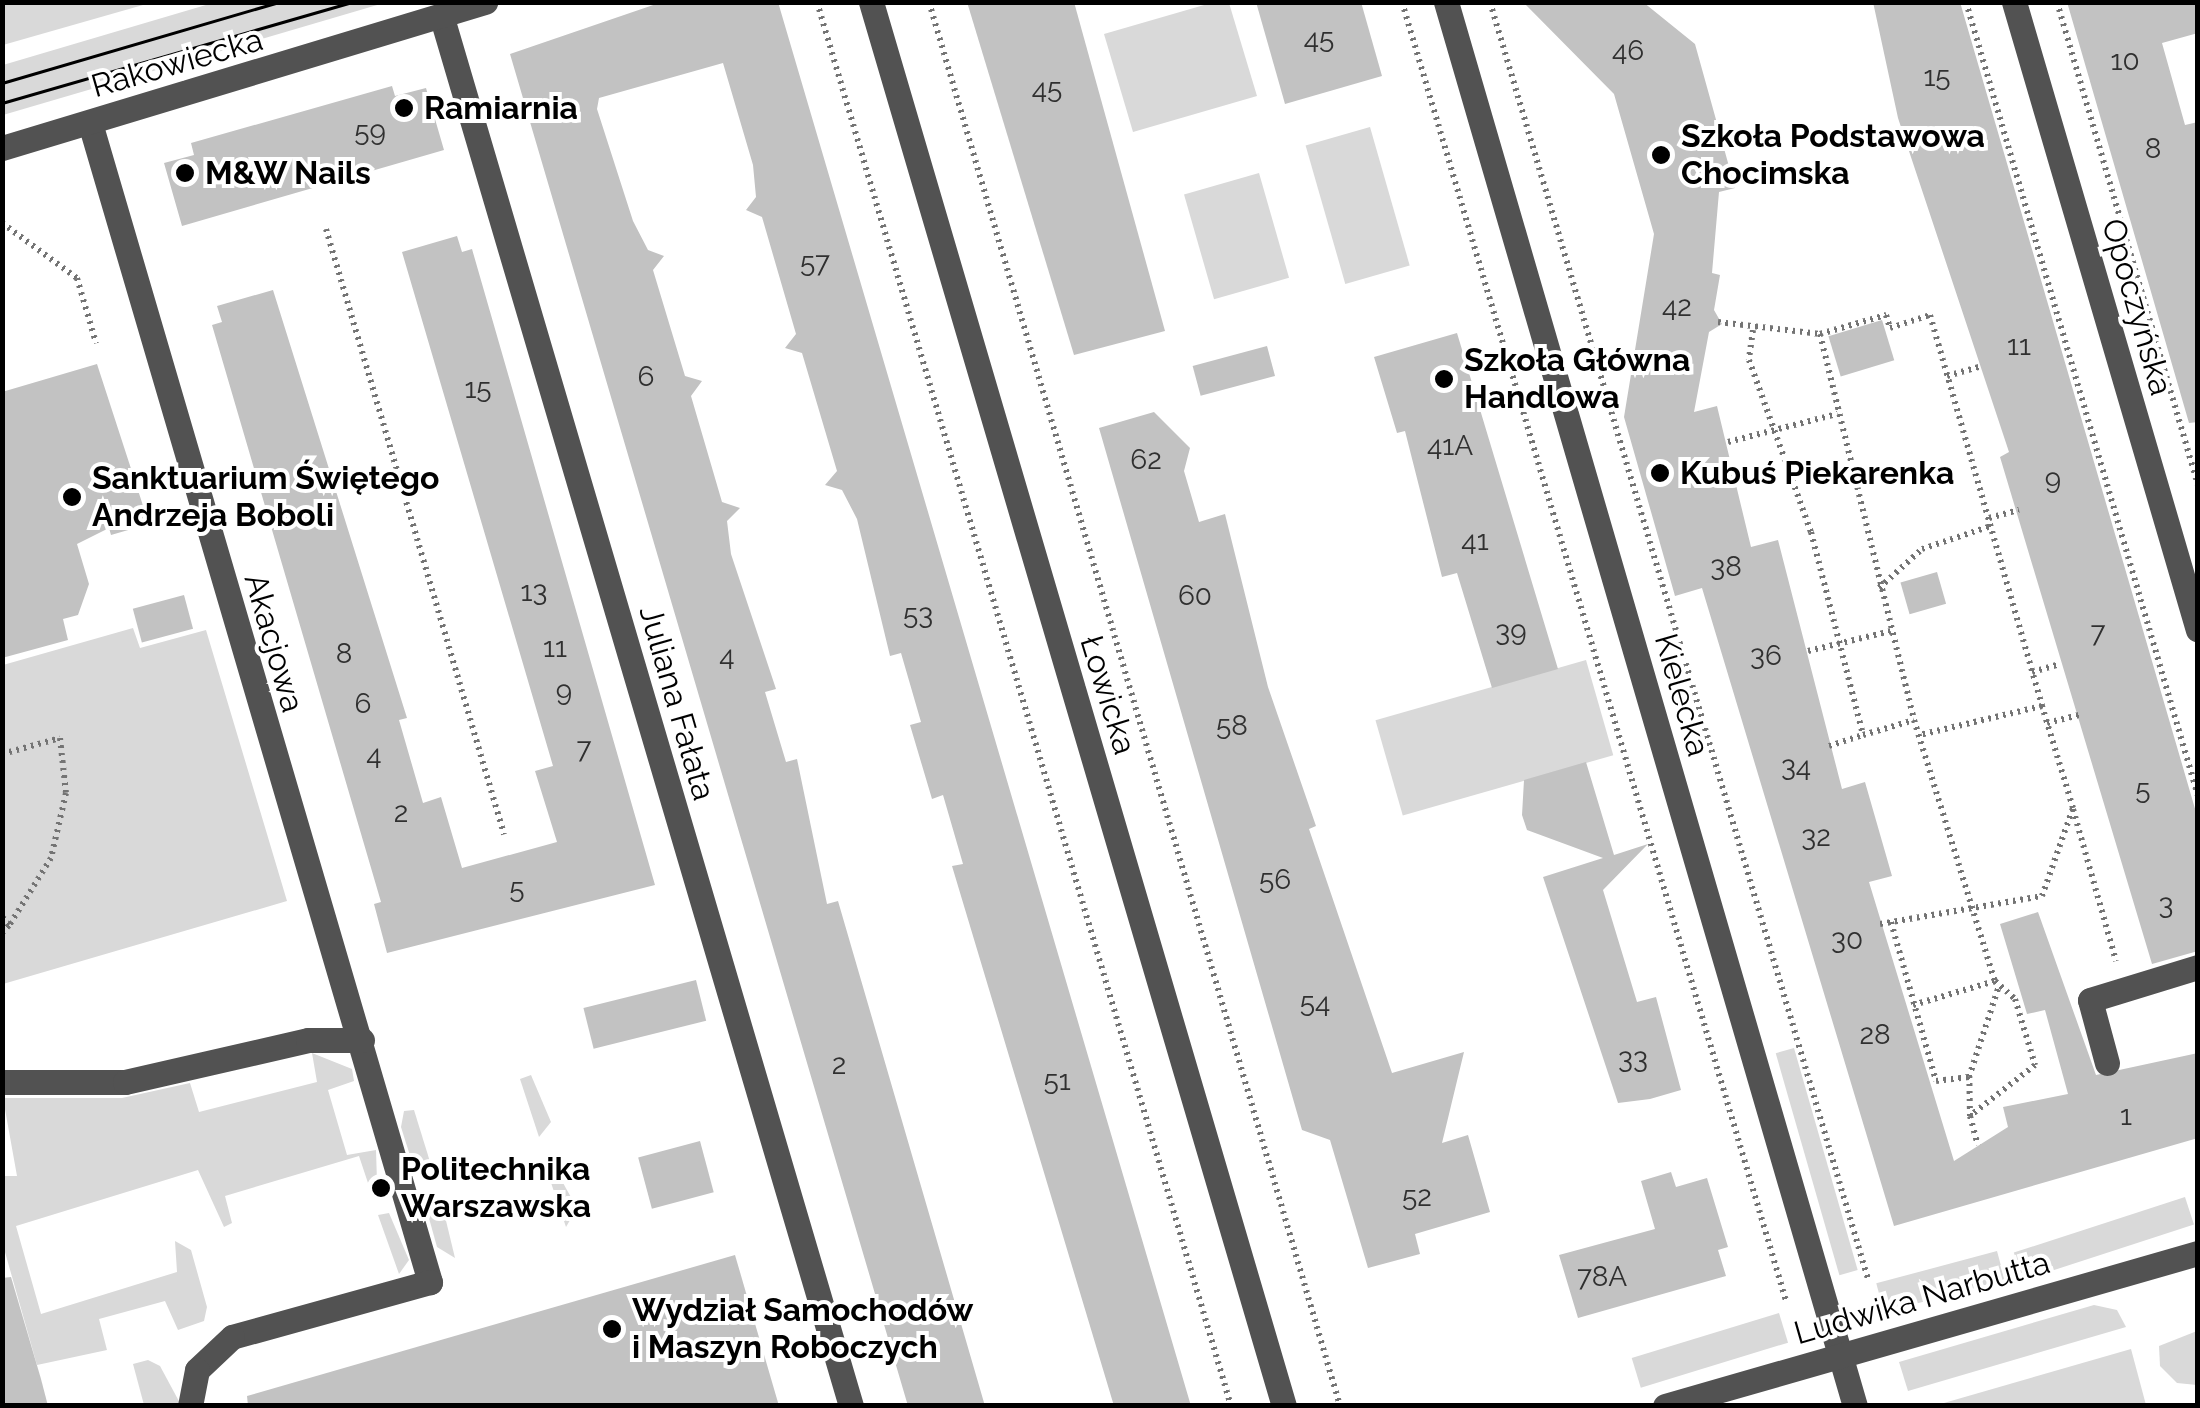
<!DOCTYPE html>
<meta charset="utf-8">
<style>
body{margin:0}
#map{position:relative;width:2200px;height:1408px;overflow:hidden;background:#fff;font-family:Raleway,sans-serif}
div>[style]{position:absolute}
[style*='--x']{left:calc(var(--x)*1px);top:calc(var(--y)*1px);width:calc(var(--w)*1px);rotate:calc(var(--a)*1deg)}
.green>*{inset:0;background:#d9d9d9;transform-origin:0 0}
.building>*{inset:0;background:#c2c2c2;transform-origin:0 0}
.path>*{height:6px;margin-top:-3px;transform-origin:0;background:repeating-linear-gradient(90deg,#747474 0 2.5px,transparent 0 7.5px)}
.minor>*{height:25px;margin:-12.5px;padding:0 12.5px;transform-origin:12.5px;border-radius:12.5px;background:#525252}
.tram>*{height:2.5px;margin:-1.25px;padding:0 1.25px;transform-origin:1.25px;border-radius:1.25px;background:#000}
.dots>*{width:28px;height:28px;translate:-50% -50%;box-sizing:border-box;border:5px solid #fff;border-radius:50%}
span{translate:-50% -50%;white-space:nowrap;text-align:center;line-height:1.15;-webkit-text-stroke:8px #fff;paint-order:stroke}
.number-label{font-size:28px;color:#303030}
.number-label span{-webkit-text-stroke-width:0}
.street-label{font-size:32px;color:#000}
.poi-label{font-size:32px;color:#000;font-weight:700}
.left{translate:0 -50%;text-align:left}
.frame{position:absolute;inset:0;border:5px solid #000;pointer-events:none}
</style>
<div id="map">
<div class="green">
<i style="clip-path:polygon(3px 2px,150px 2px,150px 3px,3px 45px)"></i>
<i style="clip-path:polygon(216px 2px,384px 3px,3px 115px,3px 65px)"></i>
<i style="clip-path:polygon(1211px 3px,1229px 3px,1257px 96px,1133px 132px,1104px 34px)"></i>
<i style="left:1370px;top:127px;width:144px;height:67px;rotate:74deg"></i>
<i style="left:1259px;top:173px;width:109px;height:78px;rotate:74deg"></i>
<i style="clip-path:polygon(133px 628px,140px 648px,206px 630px,287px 901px,3px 984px,3px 665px)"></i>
<i style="left:1586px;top:660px;width:99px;height:219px;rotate:74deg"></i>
<i style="left:1794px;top:1048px;width:231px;height:19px;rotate:74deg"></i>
<i style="clip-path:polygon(312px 1053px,352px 1069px,354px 1081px,328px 1090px,347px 1155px,376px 1150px,377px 1182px,368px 1183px,359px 1156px,225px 1196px,232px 1223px,224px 1227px,198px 1170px,16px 1226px,41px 1314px,177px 1272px,175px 1241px,191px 1250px,207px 1307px,204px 1321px,178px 1330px,165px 1301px,99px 1319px,107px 1350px,37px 1365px,3px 1245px,3px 1176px,17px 1176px,3px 1098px,122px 1098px,190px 1083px,199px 1112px,317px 1082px)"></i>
<i style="clip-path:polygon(531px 1075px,551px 1122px,539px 1137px,520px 1079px)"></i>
<i style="clip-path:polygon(414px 1110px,431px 1165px,429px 1169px,412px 1162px,401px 1127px,404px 1111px)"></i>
<i style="clip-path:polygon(553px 1165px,577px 1208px,566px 1227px,546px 1168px)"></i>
<i style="clip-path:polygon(436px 1196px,441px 1200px,455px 1258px,437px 1247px,427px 1211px)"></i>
<i style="left:2185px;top:1197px;width:29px;height:180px;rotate:72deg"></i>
<i style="clip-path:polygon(389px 1213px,409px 1260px,399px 1274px,378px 1215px)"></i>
<i style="left:1997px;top:1251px;width:30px;height:125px;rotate:75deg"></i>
<i style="clip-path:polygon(2094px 1305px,2117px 1310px,2126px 1327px,1908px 1391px,1899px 1362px)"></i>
<i style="left:1779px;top:1313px;width:31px;height:154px;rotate:73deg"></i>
<i style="clip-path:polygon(2197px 1331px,2197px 1385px,2177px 1383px,2160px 1366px,2159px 1346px)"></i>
<i style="clip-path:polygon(2131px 1349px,2146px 1405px,1937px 1405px)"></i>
<i style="clip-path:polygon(148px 1360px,160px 1366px,181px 1405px,144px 1405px,133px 1364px)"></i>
</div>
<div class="building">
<i style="clip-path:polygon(662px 2px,778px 2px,1191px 1406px,1114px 1406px,952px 866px,963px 864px,943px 795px,932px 799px,910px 725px,921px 722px,901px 653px,890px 656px,857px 519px,842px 490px,825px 485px,837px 471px,802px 353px,785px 348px,796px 334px,762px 217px,746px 210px,756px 197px,753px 165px,723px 63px,599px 98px,597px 109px,633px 221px,648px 250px,664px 256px,653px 270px,685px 376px,702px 381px,691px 396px,722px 502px,740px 508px,727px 521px,731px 554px,776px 689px,765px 692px,786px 762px,797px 759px,827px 904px,838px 901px,985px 1406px,908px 1406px,510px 54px)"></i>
<i style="clip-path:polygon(967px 2px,1074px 2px,1165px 331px,1074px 355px)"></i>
<i style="clip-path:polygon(1256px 2px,1361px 2px,1382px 76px,1285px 104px)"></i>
<i style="clip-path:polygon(1523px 2px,1643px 2px,1695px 44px,1735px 188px,1719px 192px,1712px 273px,1720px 275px,1714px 310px,1722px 324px,1709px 332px,1694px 412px,1717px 406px,1751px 547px,1778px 540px,1842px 789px,1865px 782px,1892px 876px,1869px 882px,1954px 1161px,2008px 1127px,2003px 1107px,2068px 1094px,2045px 1010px,2027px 1014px,2000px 924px,2038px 912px,2096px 1075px,2198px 1053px,2198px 1138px,1894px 1226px,1702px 588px,1675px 596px,1624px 417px,1654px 234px,1614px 94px)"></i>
<i style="clip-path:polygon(1873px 2px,1960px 2px,2198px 819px,2198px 951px,2152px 964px,2000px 457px,2009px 452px,1898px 118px)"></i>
<i style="clip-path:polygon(2067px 2px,2198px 2px,2198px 33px,2162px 43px,2185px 125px,2198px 122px,2198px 422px,2189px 423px)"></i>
<i style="clip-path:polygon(392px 86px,395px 96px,426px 88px,444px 150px,182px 226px,164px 163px,194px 155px,191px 143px)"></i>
<i style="clip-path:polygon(457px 236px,462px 252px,472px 249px,655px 885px,387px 953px,374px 904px,381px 902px,212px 325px,222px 322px,217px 306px,273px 290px,407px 718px,399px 720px,423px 803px,441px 797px,462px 868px,557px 842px,535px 771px,553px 766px,402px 252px)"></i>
<i style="left:1882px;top:320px;width:42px;height:56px;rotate:73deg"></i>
<i style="clip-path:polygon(1457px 333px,1558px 669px,1492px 688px,1457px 573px,1442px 577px,1405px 431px,1397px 433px,1374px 357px)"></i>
<i style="left:1267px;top:346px;width:31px;height:77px;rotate:75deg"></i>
<i style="clip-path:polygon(97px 364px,149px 524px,111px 535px,109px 528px,77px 544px,89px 584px,78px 615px,63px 619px,68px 640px,2px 658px,2px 392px)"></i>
<i style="clip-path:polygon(1154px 412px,1190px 448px,1184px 471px,1199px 522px,1225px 514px,1268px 687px,1316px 826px,1309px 829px,1392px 1073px,1464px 1052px,1442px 1143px,1468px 1135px,1490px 1212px,1415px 1234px,1420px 1254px,1368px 1268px,1330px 1140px,1302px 1130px,1099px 428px)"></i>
<i style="left:1937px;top:572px;width:33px;height:38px;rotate:74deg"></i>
<i style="left:184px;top:595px;width:35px;height:53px;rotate:75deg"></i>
<i style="clip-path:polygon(1586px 762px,1614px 855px,1648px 844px,1603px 890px,1637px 1002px,1656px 997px,1681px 1090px,1650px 1099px,1618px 1103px,1543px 877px,1603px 858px,1527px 830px,1522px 815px,1524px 780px)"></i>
<i style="left:696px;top:980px;width:42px;height:116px;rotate:76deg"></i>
<i style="left:700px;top:1141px;width:53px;height:64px;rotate:75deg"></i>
<i style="clip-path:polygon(1671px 1172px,1676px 1187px,1707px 1178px,1728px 1247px,1718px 1250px,1726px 1276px,1578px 1318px,1559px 1255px,1655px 1229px,1641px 1181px)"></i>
<i style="clip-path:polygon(735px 1255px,779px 1406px,248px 1406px,247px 1396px)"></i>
<i style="clip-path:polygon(11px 1277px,41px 1379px,48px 1406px,2px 1406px,2px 1278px)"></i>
</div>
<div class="path">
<i style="--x:817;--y:2;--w:1464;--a:73.57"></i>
<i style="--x:929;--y:2;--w:1463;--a:73.68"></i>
<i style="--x:1402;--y:2;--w:1355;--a:73.53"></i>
<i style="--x:1490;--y:2;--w:1332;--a:73.51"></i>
<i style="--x:1966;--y:2;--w:827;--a:73.71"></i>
<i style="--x:2057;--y:2;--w:503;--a:73.73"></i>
<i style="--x:2;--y:223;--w:93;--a:36.3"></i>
<i style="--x:77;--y:278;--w:68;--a:73.7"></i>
<i style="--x:326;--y:229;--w:631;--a:73.61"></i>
<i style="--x:1718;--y:322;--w:103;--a:6.7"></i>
<i style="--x:1820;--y:334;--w:397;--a:76.3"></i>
<i style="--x:1914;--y:720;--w:273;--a:72.8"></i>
<i style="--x:1995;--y:981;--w:27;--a:42"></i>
<i style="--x:2015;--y:999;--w:69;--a:73.1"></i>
<i style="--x:2035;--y:1065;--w:83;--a:141.9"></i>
<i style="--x:1970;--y:1116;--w:30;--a:75"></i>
<i style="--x:1753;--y:330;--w:30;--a:98"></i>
<i style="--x:1749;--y:360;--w:183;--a:70.2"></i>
<i style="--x:1811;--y:532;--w:210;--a:75.6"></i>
<i style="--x:1863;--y:735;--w:53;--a:-16.4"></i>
<i style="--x:1820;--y:334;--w:69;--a:-16.1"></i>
<i style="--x:1886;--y:315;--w:14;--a:73"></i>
<i style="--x:1890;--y:328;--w:42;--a:-18"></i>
<i style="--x:1930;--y:315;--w:407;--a:74"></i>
<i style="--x:2042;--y:706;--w:126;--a:166.7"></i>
<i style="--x:1947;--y:376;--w:37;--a:-16"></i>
<i style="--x:1728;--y:442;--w:113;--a:-14.4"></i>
<i style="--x:1989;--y:518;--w:31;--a:-15"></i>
<i style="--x:1879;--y:588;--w:58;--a:-42.2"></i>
<i style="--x:1922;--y:549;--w:73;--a:-18.4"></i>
<i style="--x:1808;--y:651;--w:85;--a:-13.5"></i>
<i style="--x:2032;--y:672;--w:29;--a:-16"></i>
<i style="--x:2047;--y:723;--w:33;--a:-14"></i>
<i style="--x:1829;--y:746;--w:36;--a:-18"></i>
<i style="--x:2;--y:754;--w:60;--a:-15.4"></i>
<i style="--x:60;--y:738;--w:55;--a:83.8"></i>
<i style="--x:66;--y:793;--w:67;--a:103"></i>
<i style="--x:51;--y:858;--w:78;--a:121.8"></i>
<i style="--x:10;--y:924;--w:11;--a:-139"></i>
<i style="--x:2073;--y:809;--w:158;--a:74.2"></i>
<i style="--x:1891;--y:922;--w:165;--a:74.2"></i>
<i style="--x:1936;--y:1081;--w:33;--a:-7"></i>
<i style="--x:1880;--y:924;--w:164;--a:-9.8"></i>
<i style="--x:2042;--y:896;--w:93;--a:-70.6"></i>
<i style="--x:2073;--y:808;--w:107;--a:-106.9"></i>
<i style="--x:2;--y:933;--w:12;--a:-48"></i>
<i style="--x:1913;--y:1005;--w:85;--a:-16.3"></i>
<i style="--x:1970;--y:1116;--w:39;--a:-91"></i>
<i style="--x:1969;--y:1077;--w:93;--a:-71.8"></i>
<i style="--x:1903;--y:1404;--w:2;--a:90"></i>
</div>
<div class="minor">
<i style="--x:871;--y:2;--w:1463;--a:73.61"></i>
<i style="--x:1446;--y:2;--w:1462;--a:73.76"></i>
<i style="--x:2014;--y:2;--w:654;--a:73.67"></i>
<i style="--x:442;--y:18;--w:1447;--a:73.58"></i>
<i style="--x:90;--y:123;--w:1208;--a:73.65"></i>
<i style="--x:430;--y:1282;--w:205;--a:164.5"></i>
<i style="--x:232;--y:1337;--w:48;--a:136.7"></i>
<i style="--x:197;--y:1370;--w:37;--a:101"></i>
<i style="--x:2;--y:148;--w:505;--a:-16.82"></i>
<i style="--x:2107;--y:1063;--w:65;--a:-105.1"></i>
<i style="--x:2090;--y:1000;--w:113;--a:-17"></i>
<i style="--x:2;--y:1082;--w:123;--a:0"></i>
<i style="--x:125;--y:1082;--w:188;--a:-12.9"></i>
<i style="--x:308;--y:1040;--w:54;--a:0"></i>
<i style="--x:1665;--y:1406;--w:555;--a:-16.02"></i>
</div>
<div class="tram">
<i style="--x:2;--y:83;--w:289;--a:-16.3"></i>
<i style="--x:2;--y:103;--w:363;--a:-16.1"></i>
</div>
<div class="dots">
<i style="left:404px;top:108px;background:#000"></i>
<i style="left:1661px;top:155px;background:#000"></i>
<i style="left:185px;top:173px;background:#000"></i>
<i style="left:1444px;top:379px;background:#000"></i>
<i style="left:1660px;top:473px;background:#000"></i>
<i style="left:72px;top:497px;background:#000"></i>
<i style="left:381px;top:1188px;background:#000"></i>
<i style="left:612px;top:1329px;background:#000"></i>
</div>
<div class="number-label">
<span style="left:1319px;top:39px">45</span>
<span style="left:1628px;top:51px">46</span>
<span style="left:2125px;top:61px">10</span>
<span style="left:1937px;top:77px">15</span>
<span style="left:1047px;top:89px">45</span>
<span style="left:370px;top:132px">59</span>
<span style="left:2153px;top:149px">8</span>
<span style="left:815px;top:263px">57</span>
<span style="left:1677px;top:307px">42</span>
<span style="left:2019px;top:346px">11</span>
<span style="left:646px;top:377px">6</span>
<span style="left:478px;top:389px">15</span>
<span style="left:1450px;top:446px">41A</span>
<span style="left:1146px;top:460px">62</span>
<span style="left:2053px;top:480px">9</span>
<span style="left:1475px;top:541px">41</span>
<span style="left:1726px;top:567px">38</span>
<span style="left:534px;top:592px">13</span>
<span style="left:1195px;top:596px">60</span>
<span style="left:918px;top:615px">53</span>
<span style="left:1511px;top:632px">39</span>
<span style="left:2098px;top:633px">7</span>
<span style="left:555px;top:648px">11</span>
<span style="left:344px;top:654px">8</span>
<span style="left:727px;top:656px">4</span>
<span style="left:1766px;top:656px">36</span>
<span style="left:564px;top:692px">9</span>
<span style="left:363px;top:704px">6</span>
<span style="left:1232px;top:726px">58</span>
<span style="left:584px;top:749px">7</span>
<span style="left:374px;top:755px">4</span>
<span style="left:1796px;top:767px">34</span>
<span style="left:2143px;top:790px">5</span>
<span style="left:401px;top:813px">2</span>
<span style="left:1816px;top:837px">32</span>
<span style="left:1275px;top:880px">56</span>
<span style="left:517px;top:889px">5</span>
<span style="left:2166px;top:905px">3</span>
<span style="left:1847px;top:940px">30</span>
<span style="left:1315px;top:1003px">54</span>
<span style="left:1875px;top:1035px">28</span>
<span style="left:1633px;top:1059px">33</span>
<span style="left:839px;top:1065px">2</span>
<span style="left:1057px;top:1081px">51</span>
<span style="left:2126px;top:1116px">1</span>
<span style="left:1417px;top:1197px">52</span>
<span style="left:1602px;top:1277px">78A</span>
</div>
<div class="street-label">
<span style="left:177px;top:63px;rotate:-16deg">Rakowiecka</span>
<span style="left:2137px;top:307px;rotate:74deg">Opoczyńska</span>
<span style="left:274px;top:643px;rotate:74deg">Akacjowa</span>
<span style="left:1108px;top:695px;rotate:73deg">Łowicka</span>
<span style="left:1682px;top:695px;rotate:74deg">Kielecka</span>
<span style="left:677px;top:703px;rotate:74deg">Juliana Fałata</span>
<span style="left:1922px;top:1298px;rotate:-16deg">Ludwika Narbutta</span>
</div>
<div class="poi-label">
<span class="left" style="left:424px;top:108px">Ramiarnia</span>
<span class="left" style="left:1681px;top:155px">Szkoła Podstawowa<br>Chocimska</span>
<span class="left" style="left:205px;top:173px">M&amp;W Nails</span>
<span class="left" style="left:1464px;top:379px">Szkoła Główna<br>Handlowa</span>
<span class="left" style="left:1680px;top:473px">Kubuś Piekarenka</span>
<span class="left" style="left:92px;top:497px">Sanktuarium Świętego<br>Andrzeja Boboli</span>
<span class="left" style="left:401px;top:1188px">Politechnika<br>Warszawska</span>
<span class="left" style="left:632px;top:1329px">Wydział Samochodów<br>i Maszyn Roboczych</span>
</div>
<div class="frame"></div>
</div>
